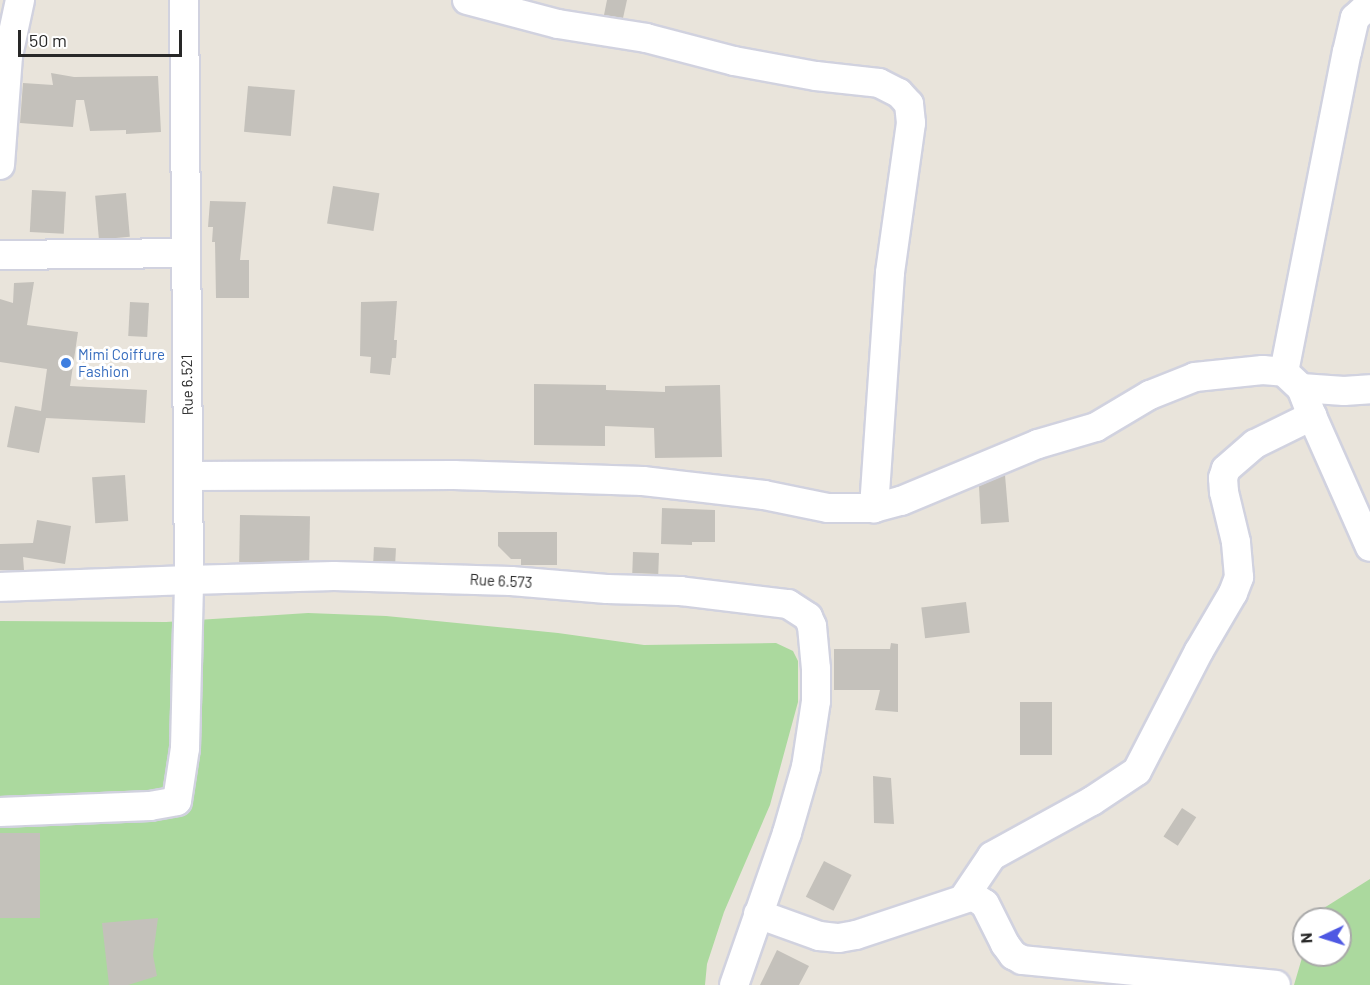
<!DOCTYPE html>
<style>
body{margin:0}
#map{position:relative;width:1370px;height:985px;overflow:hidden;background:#e9e4db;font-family:Barlow,sans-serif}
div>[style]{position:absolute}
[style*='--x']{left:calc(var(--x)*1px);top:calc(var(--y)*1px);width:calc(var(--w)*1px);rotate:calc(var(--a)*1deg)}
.green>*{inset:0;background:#abd99e}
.building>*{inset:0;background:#c4c1bb;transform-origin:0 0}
.roads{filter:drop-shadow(2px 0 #d1d2df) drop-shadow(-2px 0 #d1d2df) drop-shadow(0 2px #d1d2df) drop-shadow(0 -2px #d1d2df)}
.minor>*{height:28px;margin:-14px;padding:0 14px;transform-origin:14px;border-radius:14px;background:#fff}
.dots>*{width:16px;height:16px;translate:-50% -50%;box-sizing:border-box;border:3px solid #fff;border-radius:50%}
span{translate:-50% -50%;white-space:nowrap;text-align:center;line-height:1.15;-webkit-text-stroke:6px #fff;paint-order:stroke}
.shop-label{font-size:15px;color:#366cbe}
.left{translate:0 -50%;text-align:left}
.street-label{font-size:15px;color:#282828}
.north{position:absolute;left:1292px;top:907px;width:60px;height:60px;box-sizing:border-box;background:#fff;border:2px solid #a9a9a9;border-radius:50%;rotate:266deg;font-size:16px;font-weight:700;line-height:24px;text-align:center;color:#282828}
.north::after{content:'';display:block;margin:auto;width:21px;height:27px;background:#4e58e3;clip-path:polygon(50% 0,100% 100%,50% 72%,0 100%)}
.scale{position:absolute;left:18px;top:30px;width:164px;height:27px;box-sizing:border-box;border:3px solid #282828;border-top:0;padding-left:8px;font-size:18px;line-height:21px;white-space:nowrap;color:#282828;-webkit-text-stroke:4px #fff;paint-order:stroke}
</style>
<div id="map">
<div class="green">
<i style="clip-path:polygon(308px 613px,386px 616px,558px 633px,644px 645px,776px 643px,793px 651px,798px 661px,798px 702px,770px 805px,724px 912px,707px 964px,705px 985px,0 985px,0 621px,166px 622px)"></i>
<i style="clip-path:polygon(1370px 879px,1370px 985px,1294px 985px,1304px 951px,1304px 955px,1340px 955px,1340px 919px,1314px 919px,1316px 913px)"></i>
</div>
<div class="building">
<i style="clip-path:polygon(607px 0,627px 0,623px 18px,604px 15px)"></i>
<i style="clip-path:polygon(51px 73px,74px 77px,158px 76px,161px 132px,126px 134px,126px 130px,90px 131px,84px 100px,76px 100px,73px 127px,20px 123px,23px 83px,53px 85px)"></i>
<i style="left:248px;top:86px;width:47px;height:46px;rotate:5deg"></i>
<i style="left:333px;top:186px;width:47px;height:38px;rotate:9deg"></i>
<i style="left:32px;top:190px;width:34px;height:42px;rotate:3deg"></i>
<i style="left:126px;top:193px;width:44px;height:31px;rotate:85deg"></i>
<i style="clip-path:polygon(210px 201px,246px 202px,240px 260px,249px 260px,249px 298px,216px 298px,215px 242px,212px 242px,213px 227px,208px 227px)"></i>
<i style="clip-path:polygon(34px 282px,27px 325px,78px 332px,70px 386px,147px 390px,145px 423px,46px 418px,39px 453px,7px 447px,15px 406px,41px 411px,47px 369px,0 362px,0 299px,13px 303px,14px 283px)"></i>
<i style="clip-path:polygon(397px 301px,394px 340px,397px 340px,396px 358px,392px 358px,390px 375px,370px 373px,371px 357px,360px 356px,361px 302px)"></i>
<i style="left:130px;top:302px;width:19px;height:34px;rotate:3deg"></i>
<i style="clip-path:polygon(534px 384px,606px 385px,606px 390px,665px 392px,665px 386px,720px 385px,722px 457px,655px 458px,654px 428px,605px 426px,605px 446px,534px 445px)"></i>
<i style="left:125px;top:475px;width:46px;height:33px;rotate:86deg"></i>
<i style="clip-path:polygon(1005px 475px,1009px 522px,981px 524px,979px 486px)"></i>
<i style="clip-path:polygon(662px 508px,715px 510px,715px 542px,692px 542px,692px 545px,661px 544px)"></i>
<i style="left:240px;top:515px;width:70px;height:47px;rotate:1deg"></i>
<i style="clip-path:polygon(37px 520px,71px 526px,65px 564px,23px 557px,24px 570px,0 570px,0 544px,33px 543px)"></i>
<i style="clip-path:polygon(498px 532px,557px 532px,557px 565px,521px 565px,521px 559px,511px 559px,498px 546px)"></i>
<i style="left:374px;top:547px;width:22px;height:14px;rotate:3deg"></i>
<i style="left:633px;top:552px;width:26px;height:21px;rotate:2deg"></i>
<i style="left:966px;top:602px;width:31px;height:45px;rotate:83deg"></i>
<i style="clip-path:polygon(891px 643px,898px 644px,898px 712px,875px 710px,880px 690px,834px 690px,834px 649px,890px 649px)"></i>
<i style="left:1052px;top:702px;width:53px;height:32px;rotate:90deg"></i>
<i style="clip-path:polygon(873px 776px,891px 778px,894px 824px,874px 823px)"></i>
<i style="left:1182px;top:808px;width:17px;height:34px;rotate:33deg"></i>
<i style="left:0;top:833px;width:40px;height:85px"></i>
<i style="left:824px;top:861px;width:31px;height:40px;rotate:27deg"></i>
<i style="clip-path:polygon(158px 918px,153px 955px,157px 976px,128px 985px,109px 985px,102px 923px)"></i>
<i style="clip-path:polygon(777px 950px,809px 966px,799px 985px,760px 985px)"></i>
</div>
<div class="roads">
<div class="minor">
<i style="--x:467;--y:0;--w:94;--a:14.8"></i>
<i style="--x:558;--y:24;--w:89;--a:9"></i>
<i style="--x:646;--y:38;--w:91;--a:14.6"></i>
<i style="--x:734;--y:61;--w:83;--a:10.4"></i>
<i style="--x:816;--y:76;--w:63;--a:6.3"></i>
<i style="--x:879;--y:83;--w:22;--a:27"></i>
<i style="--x:899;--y:93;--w:15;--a:48"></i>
<i style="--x:909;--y:104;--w:19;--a:84"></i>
<i style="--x:911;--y:123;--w:151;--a:98"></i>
<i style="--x:890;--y:273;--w:236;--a:93.9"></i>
<i style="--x:0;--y:165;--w:109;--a:-85.8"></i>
<i style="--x:8;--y:56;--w:57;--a:-77.9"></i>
<i style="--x:0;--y:255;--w:185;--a:-0.6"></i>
<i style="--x:1284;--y:372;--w:326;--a:-78.9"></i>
<i style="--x:1347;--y:52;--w:35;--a:-77"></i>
<i style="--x:1355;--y:18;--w:21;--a:-43"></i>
<i style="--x:1312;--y:416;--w:143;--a:66.1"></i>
<i style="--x:189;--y:476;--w:265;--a:-0.2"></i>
<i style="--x:454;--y:475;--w:189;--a:1.8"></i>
<i style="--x:643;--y:481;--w:122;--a:6.6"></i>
<i style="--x:764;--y:495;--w:65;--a:11.5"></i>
<i style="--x:828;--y:508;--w:46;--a:0"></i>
<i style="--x:874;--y:508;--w:28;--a:-15"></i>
<i style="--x:901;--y:501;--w:148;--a:-22.6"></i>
<i style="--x:1038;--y:444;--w:60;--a:-16.3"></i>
<i style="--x:1096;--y:427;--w:63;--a:-30.7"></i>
<i style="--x:1150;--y:395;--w:48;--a:-21.8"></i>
<i style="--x:1195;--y:377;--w:68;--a:-5.9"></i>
<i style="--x:1263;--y:370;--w:21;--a:5"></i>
<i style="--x:1284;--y:372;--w:23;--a:43"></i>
<i style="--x:1301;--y:388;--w:43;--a:4"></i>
<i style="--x:1344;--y:391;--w:26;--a:-4"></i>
<i style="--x:0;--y:587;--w:189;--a:-2.1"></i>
<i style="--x:189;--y:580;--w:580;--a:-90.49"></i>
<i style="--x:0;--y:812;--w:150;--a:-2.3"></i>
<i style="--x:150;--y:806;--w:27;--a:-10"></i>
<i style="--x:177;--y:801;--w:54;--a:-81.4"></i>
<i style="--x:185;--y:748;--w:168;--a:-88.6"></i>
<i style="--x:189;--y:580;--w:145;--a:-1.6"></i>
<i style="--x:334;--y:576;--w:177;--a:1.6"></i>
<i style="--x:511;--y:581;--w:96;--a:4.8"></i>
<i style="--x:607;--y:589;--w:73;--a:1.6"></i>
<i style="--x:680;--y:591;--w:109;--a:6.9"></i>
<i style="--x:788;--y:604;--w:24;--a:33"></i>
<i style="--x:808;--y:617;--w:10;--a:66"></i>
<i style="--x:812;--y:626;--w:43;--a:84.7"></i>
<i style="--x:816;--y:669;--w:32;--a:90"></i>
<i style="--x:816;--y:701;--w:67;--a:98.6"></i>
<i style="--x:806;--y:767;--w:69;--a:106.1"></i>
<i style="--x:787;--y:833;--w:161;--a:109.2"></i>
<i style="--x:965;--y:896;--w:48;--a:-56"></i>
<i style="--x:992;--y:856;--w:114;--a:-28.8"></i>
<i style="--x:1092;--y:801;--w:54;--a:-33.7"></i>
<i style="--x:1137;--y:771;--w:135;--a:-62.7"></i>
<i style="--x:1199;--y:651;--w:67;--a:-59.6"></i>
<i style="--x:1233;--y:593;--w:17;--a:-69"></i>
<i style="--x:1239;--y:577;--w:35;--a:-95"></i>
<i style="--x:1236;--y:542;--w:51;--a:-103.5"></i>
<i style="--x:1224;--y:492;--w:14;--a:-94"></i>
<i style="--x:1223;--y:478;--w:9;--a:-72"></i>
<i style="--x:1226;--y:469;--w:38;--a:-41"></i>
<i style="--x:1255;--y:444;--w:64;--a:-26.2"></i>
<i style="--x:1312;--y:416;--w:30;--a:-111"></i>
<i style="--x:758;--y:914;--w:65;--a:19.8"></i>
<i style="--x:819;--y:936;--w:20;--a:6"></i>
<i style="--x:839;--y:938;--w:17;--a:-10"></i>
<i style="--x:856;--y:935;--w:123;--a:-18.4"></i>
<i style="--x:973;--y:896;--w:14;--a:34"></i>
<i style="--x:985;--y:904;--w:45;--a:63.4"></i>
<i style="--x:1005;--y:944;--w:14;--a:54"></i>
<i style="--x:1013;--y:955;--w:10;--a:29"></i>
<i style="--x:1022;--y:960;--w:255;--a:5.6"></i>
</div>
</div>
<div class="dots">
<i style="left:66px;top:363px;background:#3f7fe0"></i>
</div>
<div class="shop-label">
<span class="left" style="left:78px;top:363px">Mimi Coiffure<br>Fashion</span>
</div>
<div class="street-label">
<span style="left:187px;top:385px;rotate:-91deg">Rue 6.521</span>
<span style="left:501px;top:581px;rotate:3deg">Rue 6.573</span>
</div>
<div class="north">N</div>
<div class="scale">50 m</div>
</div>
